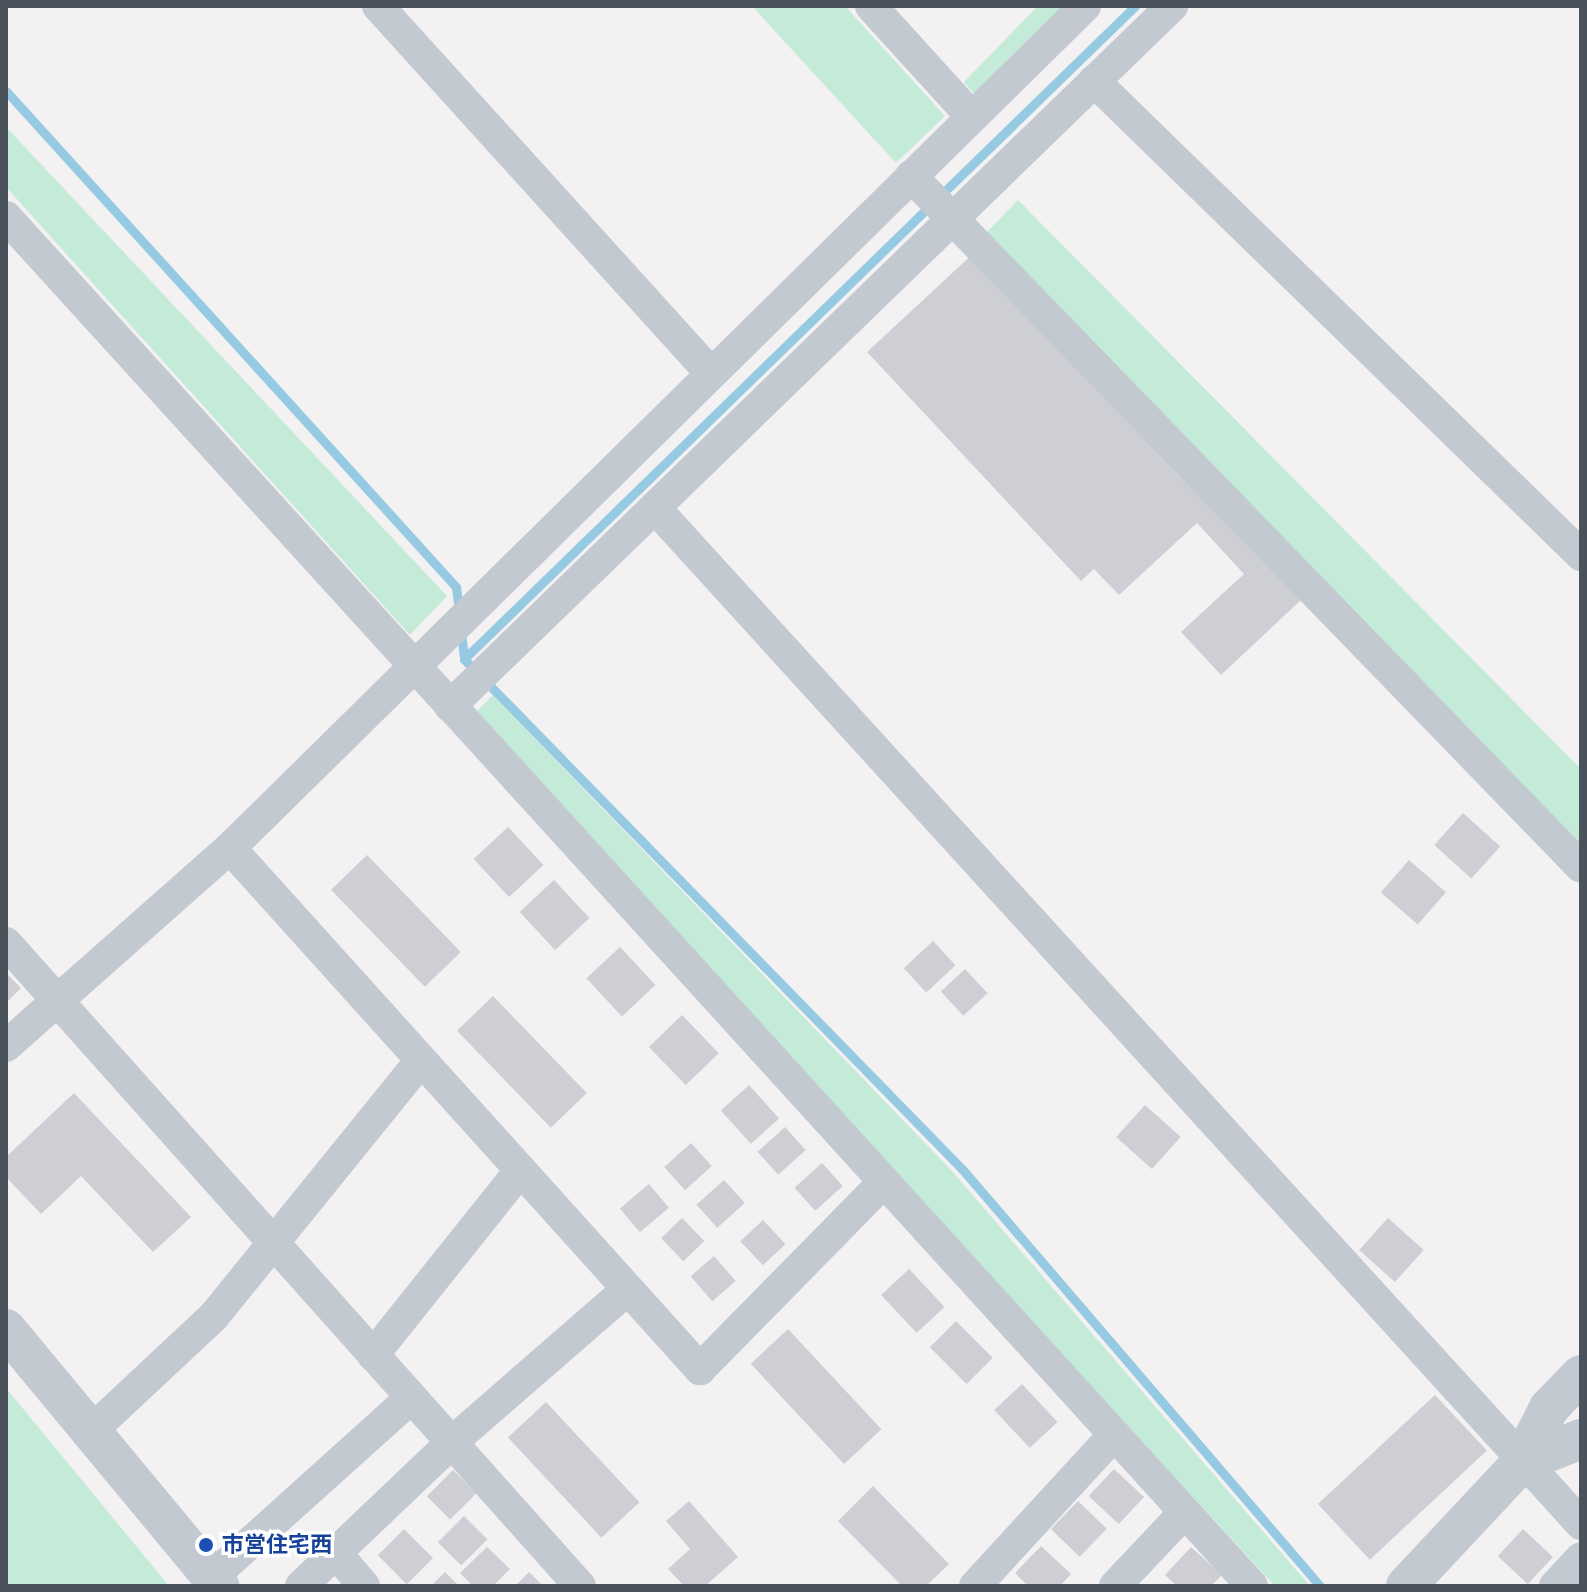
<!DOCTYPE html>
<meta charset="utf-8">
<style>
body{margin:0}
#map{position:relative;width:1587px;height:1592px;overflow:hidden;background:#f3f1f1;font-family:"PT Sans Narrow","Noto Sans JP",sans-serif}
div>[style]{position:absolute}
[style*='--x']{left:calc(var(--x)*1px);top:calc(var(--y)*1px);width:calc(var(--w)*1px);rotate:calc(var(--a)*1deg)}
.green>*{inset:0;background:#c4ebd8}
.stream>*{height:9px;margin:-4.5px;padding:0 4.5px;transform-origin:4.5px;border-radius:4.5px;background:#96cae3}
.building>*{inset:0;background:#cecfd4;transform-origin:0 0}
.minor>*{height:32px;margin:-16px;padding:0 16px;transform-origin:16px;border-radius:16px;background:#c3c9d1}
.tertiary>*{height:40px;margin:-20px;padding:0 20px;transform-origin:20px;border-radius:20px;background:#c3c9d1}
.dots>*{width:22px;height:22px;translate:-50% -50%;box-sizing:border-box;border:4px solid #fff;border-radius:50%}
span{translate:-50% -50%;white-space:nowrap;text-align:center;line-height:1.15;-webkit-text-stroke:7px #fff;paint-order:stroke}
.transit-label{font-size:22px;color:#164399;font-weight:700}
.left{translate:0 -50%;text-align:left}
.frame{position:absolute;inset:0;border:8px solid #4a525c;pointer-events:none}
</style>
<div id="map">
<div class="green">
<i style="clip-path:polygon(752px 6px,845px 6px,945px 116px,896px 163px)"></i>
<i style="clip-path:polygon(1038px 6px,1069px 6px,976px 96px,964px 82px)"></i>
<i style="clip-path:polygon(6px 127px,447px 596px,410px 635px,6px 187px)"></i>
<i style="clip-path:polygon(1018px 200px,1581px 769px,1581px 848px,987px 232px)"></i>
<i style="clip-path:polygon(493px 695px,951px 1170px,1310px 1586px,1275px 1586px,473px 715px)"></i>
<i style="clip-path:polygon(6px 1388px,169px 1586px,6px 1586px)"></i>
</div>
<div class="stream">
<i style="--x:6;--y:91;--w:670;--a:47.78"></i>
<i style="--x:456;--y:587;--w:24;--a:83"></i>
<i style="--x:461;--y:633;--w:26;--a:83"></i>
<i style="--x:464;--y:659;--w:714;--a:45.68"></i>
<i style="--x:963;--y:1170;--w:548;--a:49.36"></i>
<i style="--x:464;--y:659;--w:936;--a:-44.22"></i>
</div>
<div class="building">
<i style="clip-path:polygon(976px 251px,1301px 600px,1221px 675px,1181px 632px,1244px 574px,1197px 523px,1119px 595px,1094px 569px,1081px 581px,867px 352px)"></i>
<i style="left:1463px;top:813px;width:50px;height:43px;rotate:42deg"></i>
<i style="left:508px;top:827px;width:52px;height:47px;rotate:47deg"></i>
<i style="left:367px;top:855px;width:135px;height:50px;rotate:46deg"></i>
<i style="left:1409px;top:860px;width:49px;height:43px;rotate:41deg"></i>
<i style="left:554px;top:880px;width:52px;height:47px;rotate:47deg"></i>
<i style="left:933px;top:941px;width:33px;height:40px;rotate:47deg"></i>
<i style="left:620px;top:947px;width:52px;height:46px;rotate:47deg"></i>
<i style="left:965px;top:969px;width:33px;height:33px;rotate:47deg"></i>
<i style="clip-path:polygon(6px 973px,21px 988px,6px 1003px)"></i>
<i style="left:493px;top:996px;width:135px;height:50px;rotate:46deg"></i>
<i style="left:682px;top:1015px;width:53px;height:46px;rotate:46deg"></i>
<i style="left:749px;top:1085px;width:45px;height:38px;rotate:48deg"></i>
<i style="clip-path:polygon(74px 1093px,191px 1217px,153px 1252px,81px 1176px,41px 1214px,6px 1177px,6px 1157px)"></i>
<i style="left:1145px;top:1105px;width:48px;height:43px;rotate:42deg"></i>
<i style="left:785px;top:1127px;width:31px;height:37px;rotate:48deg"></i>
<i style="left:691px;top:1143px;width:31px;height:36px;rotate:48deg"></i>
<i style="left:822px;top:1163px;width:31px;height:37px;rotate:48deg"></i>
<i style="left:724px;top:1180px;width:31px;height:37px;rotate:48deg"></i>
<i style="left:649px;top:1184px;width:31px;height:38px;rotate:50deg"></i>
<i style="left:682px;top:1218px;width:32px;height:29px;rotate:46deg"></i>
<i style="left:1388px;top:1218px;width:48px;height:43px;rotate:42deg"></i>
<i style="left:763px;top:1220px;width:33px;height:31px;rotate:47deg"></i>
<i style="left:714px;top:1256px;width:33px;height:31px;rotate:49deg"></i>
<i style="left:909px;top:1269px;width:52px;height:38px;rotate:47deg"></i>
<i style="left:956px;top:1321px;width:52px;height:37px;rotate:45deg"></i>
<i style="left:788px;top:1329px;width:137px;height:51px;rotate:47deg"></i>
<i style="left:1022px;top:1384px;width:52px;height:38px;rotate:47deg"></i>
<i style="left:1435px;top:1395px;width:76px;height:160px;rotate:47deg"></i>
<i style="left:546px;top:1402px;width:137px;height:52px;rotate:47deg"></i>
<i style="left:1114px;top:1469px;width:41px;height:37px;rotate:43deg"></i>
<i style="left:453px;top:1470px;width:33px;height:37px;rotate:45deg"></i>
<i style="clip-path:polygon(873px 1486px,949px 1564px,926px 1586px,902px 1586px,838px 1521px)"></i>
<i style="clip-path:polygon(689px 1501px,738px 1557px,705px 1586px,684px 1586px,668px 1569px,690px 1549px,666px 1521px)"></i>
<i style="left:1078px;top:1501px;width:40px;height:39px;rotate:44deg"></i>
<i style="left:464px;top:1516px;width:33px;height:37px;rotate:45deg"></i>
<i style="left:404px;top:1529px;width:41px;height:37px;rotate:45deg"></i>
<i style="left:1523px;top:1529px;width:41px;height:37px;rotate:43deg"></i>
<i style="clip-path:polygon(1041px 1546px,1071px 1574px,1060px 1586px,1028px 1586px,1015px 1573px)"></i>
<i style="clip-path:polygon(487px 1547px,510px 1569px,493px 1586px,473px 1586px,460px 1573px)"></i>
<i style="clip-path:polygon(1191px 1547px,1222px 1575px,1211px 1586px,1177px 1586px,1165px 1575px)"></i>
<i style="clip-path:polygon(445px 1572px,459px 1586px,431px 1586px)"></i>
<i style="clip-path:polygon(529px 1572px,543px 1586px,515px 1586px)"></i>
</div>
<div class="minor">
<i style="--x:378;--y:6;--w:496;--a:47.8"></i>
<i style="--x:871;--y:6;--w:149;--a:47.7"></i>
<i style="--x:1094;--y:81;--w:680;--a:44.22"></i>
<i style="--x:911;--y:176;--w:962;--a:45.88"></i>
<i style="--x:6;--y:217;--w:1851;--a:47.69"></i>
<i style="--x:655;--y:508;--w:1375;--a:47.65"></i>
<i style="--x:450;--y:706;--w:1006;--a:-44.11"></i>
<i style="--x:230;--y:848;--w:702;--a:47.95"></i>
<i style="--x:700;--y:1369;--w:261;--a:-45.5"></i>
<i style="--x:6;--y:943;--w:862;--a:48.25"></i>
<i style="--x:6;--y:1046;--w:299;--a:-41.5"></i>
<i style="--x:230;--y:848;--w:1200;--a:-44.56"></i>
<i style="--x:373;--y:1355;--w:234;--a:-51.4"></i>
<i style="--x:88;--y:1434;--w:173;--a:-43.1"></i>
<i style="--x:214;--y:1316;--w:327;--a:-51"></i>
<i style="--x:337;--y:1554;--w:42;--a:49.8"></i>
<i style="--x:211;--y:1578;--w:269;--a:-42"></i>
<i style="--x:301;--y:1586;--w:209;--a:-43.6"></i>
<i style="--x:452;--y:1442;--w:230;--a:-41"></i>
<i style="--x:975;--y:1586;--w:204;--a:-47.4"></i>
<i style="--x:1115;--y:1586;--w:100;--a:-46.6"></i>
<i style="--x:1555;--y:1586;--w:38;--a:-47"></i>
</div>
<div class="tertiary">
<i style="--x:6;--y:1329;--w:334;--a:50.3"></i>
<i style="--x:1581;--y:1375;--w:46;--a:134.1"></i>
<i style="--x:1549;--y:1408;--w:62;--a:117"></i>
<i style="--x:1521;--y:1463;--w:65;--a:-21.8"></i>
<i style="--x:1406;--y:1586;--w:168;--a:-46.9"></i>
</div>
<div class="dots">
<i style="left:206px;top:1545px;background:#1a4fb4"></i>
</div>
<div class="transit-label">
<span class="left" style="left:222px;top:1545px">市営住宅西</span>
</div>
<div class="frame"></div>
</div>
